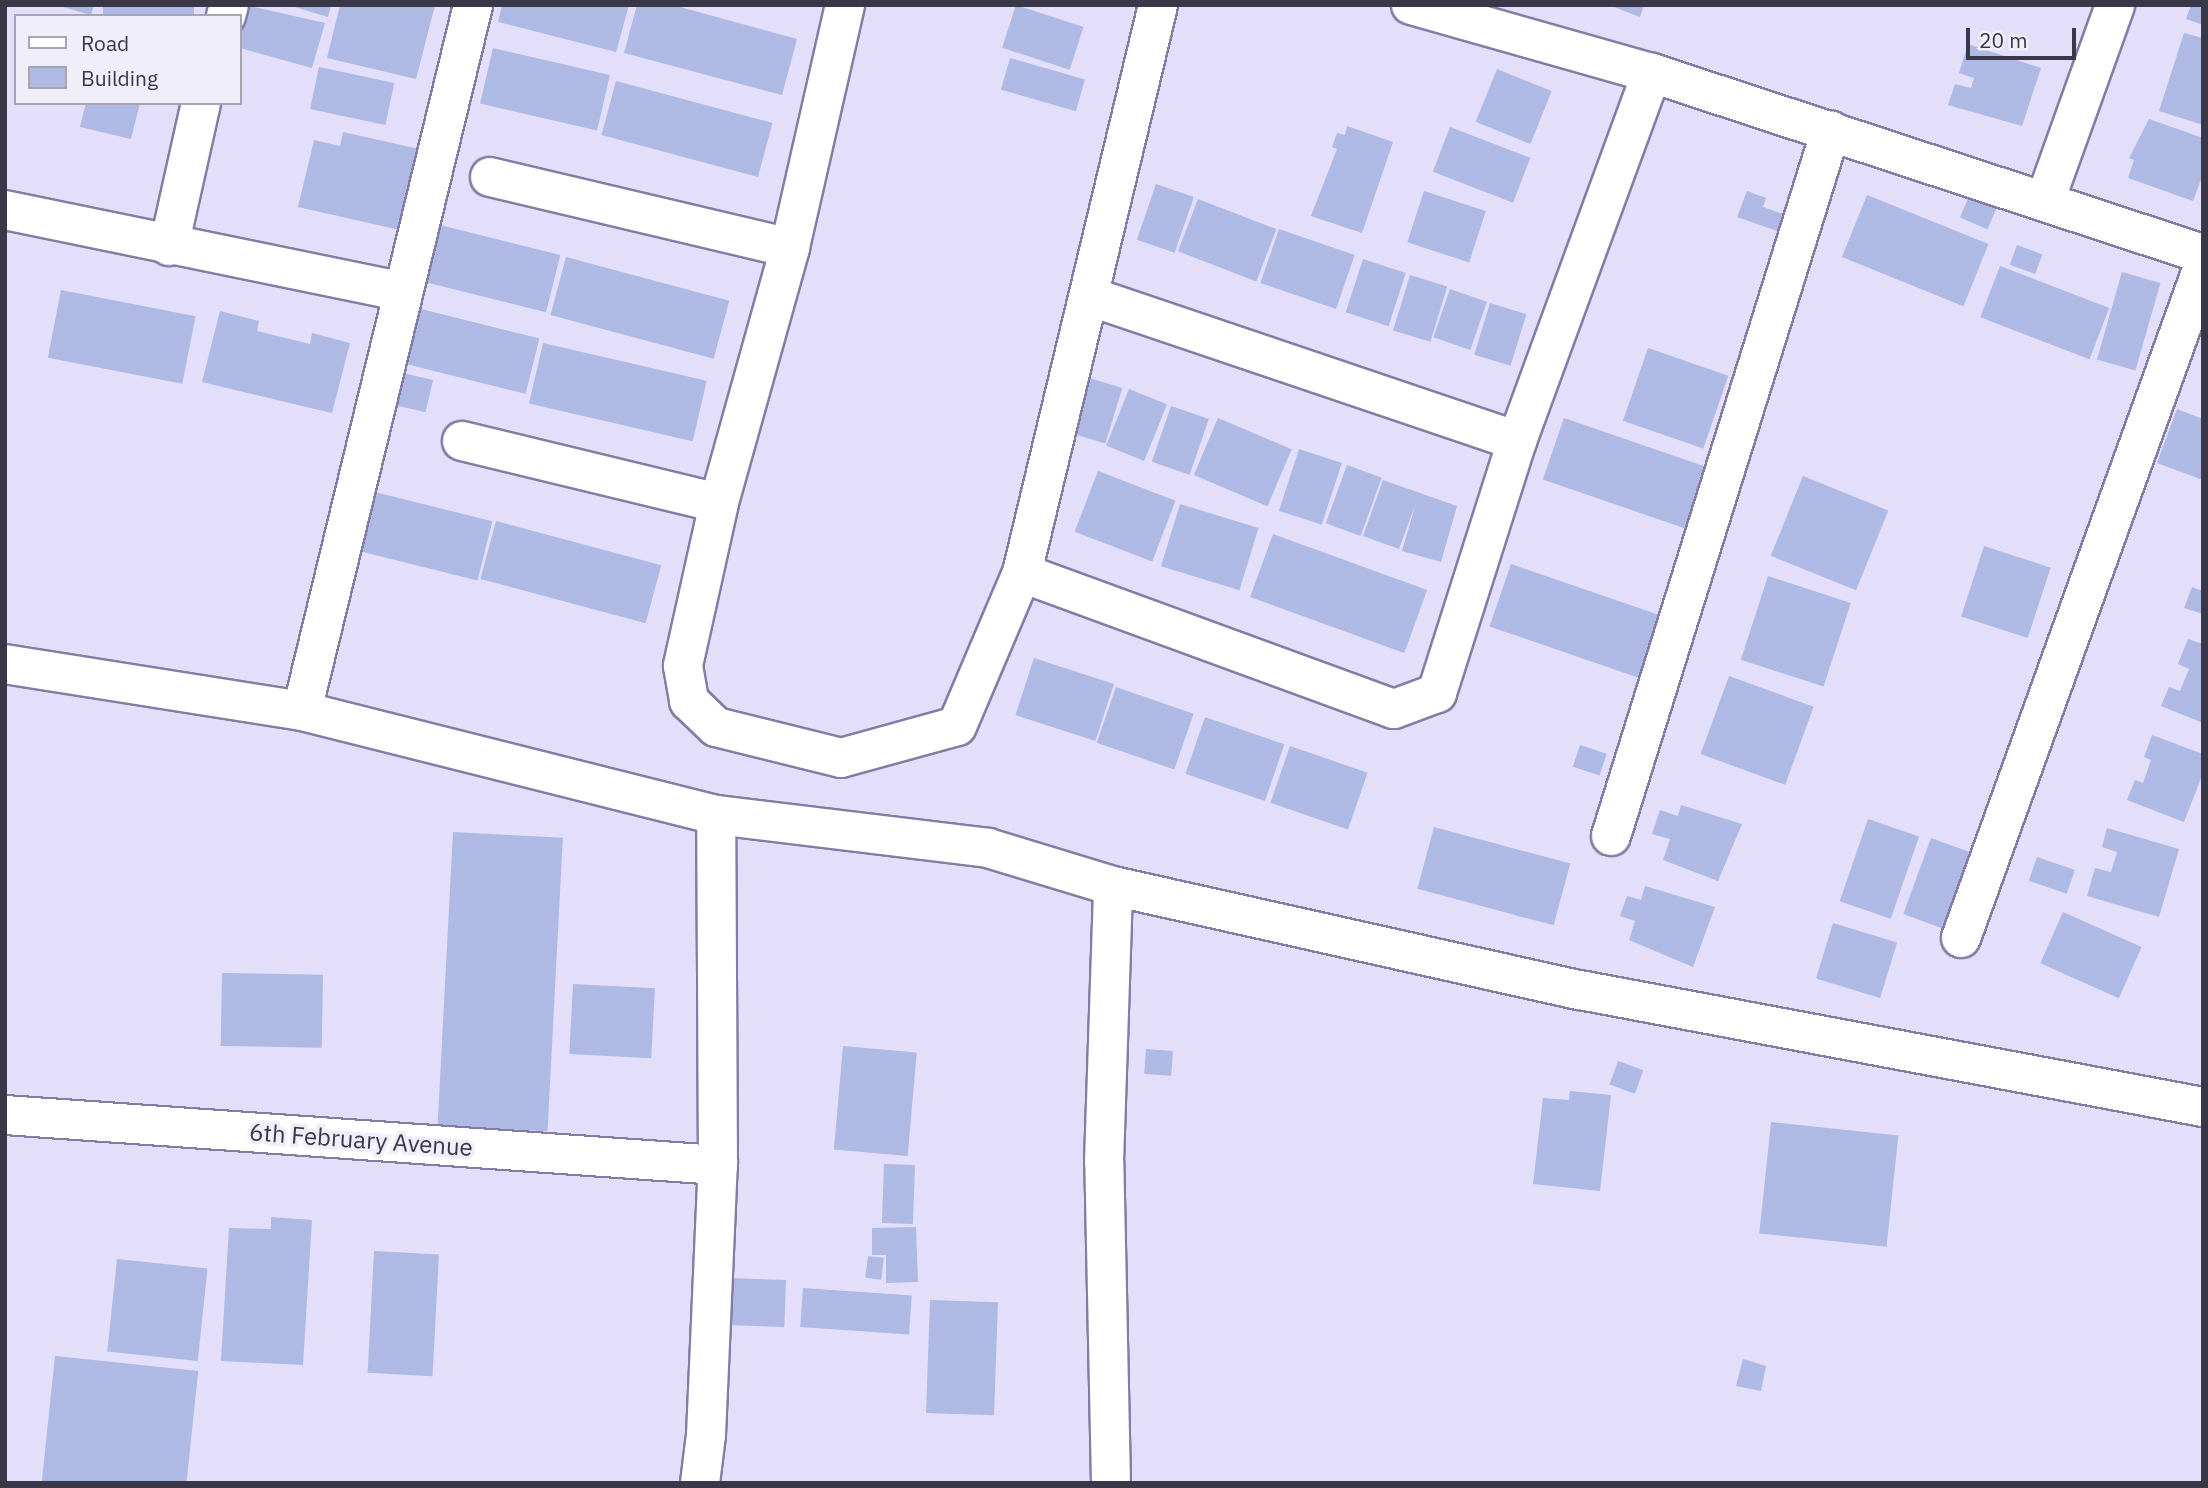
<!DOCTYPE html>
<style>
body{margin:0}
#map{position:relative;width:2208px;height:1488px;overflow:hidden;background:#e3defa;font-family:"IBM Plex Sans",sans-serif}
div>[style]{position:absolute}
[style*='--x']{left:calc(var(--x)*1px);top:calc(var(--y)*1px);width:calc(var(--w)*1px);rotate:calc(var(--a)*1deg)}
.building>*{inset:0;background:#aeb9e4;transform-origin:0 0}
.roads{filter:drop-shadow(2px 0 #847ca5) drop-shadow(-2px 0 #847ca5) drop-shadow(0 2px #847ca5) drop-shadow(0 -2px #847ca5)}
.minor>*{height:38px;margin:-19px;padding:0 19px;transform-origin:19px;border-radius:19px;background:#fff}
span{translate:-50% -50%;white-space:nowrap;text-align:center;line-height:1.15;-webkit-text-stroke:7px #f0eef8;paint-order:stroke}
.street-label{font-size:24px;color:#3a3749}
.frame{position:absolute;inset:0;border:7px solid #3a3749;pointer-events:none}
.legend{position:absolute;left:14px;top:14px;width:228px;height:91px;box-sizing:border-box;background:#f0eef8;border:2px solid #a7a5b2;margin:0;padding:9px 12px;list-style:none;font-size:21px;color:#3a3749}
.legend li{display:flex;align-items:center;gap:14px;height:35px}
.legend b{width:35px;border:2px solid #a7a5b2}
.scale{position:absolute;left:1966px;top:28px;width:110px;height:32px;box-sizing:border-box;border:4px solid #3a3749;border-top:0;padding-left:9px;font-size:21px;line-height:24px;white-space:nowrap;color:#3a3749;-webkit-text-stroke:5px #f0eef8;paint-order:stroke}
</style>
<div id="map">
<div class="building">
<i style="clip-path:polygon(56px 5px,94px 5px,91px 15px)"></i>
<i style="left:103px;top:5px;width:91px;height:11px"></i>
<i style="clip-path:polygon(245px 5px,325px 23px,312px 68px,240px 48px)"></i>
<i style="clip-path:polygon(288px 5px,331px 5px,328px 17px)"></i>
<i style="clip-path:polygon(340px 5px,435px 5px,416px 79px,327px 58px)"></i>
<i style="clip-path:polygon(502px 5px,629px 5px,616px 52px,498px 22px)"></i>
<i style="clip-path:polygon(637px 5px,673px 5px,797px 39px,782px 95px,624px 53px)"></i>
<i style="left:1016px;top:5px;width:71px;height:45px;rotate:18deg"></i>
<i style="clip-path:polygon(1609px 5px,1644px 5px,1640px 17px)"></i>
<i style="clip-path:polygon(2191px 5px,2203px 5px,2203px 25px,2186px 19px)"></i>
<i style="clip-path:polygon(2184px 33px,2203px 38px,2203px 125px,2159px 111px)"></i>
<i style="clip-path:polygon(1968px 44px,2041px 68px,2022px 126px,1948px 105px,1955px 84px,1971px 88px,1974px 78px,1959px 73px)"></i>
<i style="left:493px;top:48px;width:120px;height:57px;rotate:13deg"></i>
<i style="left:1010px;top:58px;width:78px;height:33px;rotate:16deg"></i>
<i style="left:319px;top:67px;width:77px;height:43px;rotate:12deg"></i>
<i style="left:1497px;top:69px;width:59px;height:57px;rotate:22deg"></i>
<i style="left:616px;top:81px;width:162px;height:56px;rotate:15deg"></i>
<i style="clip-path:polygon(86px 103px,140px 103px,131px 139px,80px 127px)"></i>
<i style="clip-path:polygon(2149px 119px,2203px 138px,2203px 174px,2193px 201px,2128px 178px,2134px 160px,2129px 158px)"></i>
<i style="clip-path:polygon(1347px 126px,1393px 142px,1362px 233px,1311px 216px,1337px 149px,1332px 147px,1337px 133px,1345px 135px)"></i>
<i style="left:1450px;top:127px;width:86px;height:48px;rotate:21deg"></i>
<i style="clip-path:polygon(343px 132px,419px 149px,400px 230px,298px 207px,314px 140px,340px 146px)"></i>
<i style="left:1156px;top:184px;width:40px;height:59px;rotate:19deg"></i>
<i style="left:1972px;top:189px;width:30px;height:31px;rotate:23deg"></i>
<i style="left:1424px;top:191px;width:65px;height:54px;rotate:18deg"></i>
<i style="clip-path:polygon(1747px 191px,1766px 198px,1763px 207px,1786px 215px,1780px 232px,1737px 217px)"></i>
<i style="left:1867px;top:195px;width:131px;height:67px;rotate:22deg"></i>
<i style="left:1198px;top:199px;width:84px;height:56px;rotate:21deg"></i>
<i style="left:440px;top:225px;width:124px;height:59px;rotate:14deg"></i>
<i style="left:1279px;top:229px;width:80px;height:57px;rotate:19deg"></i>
<i style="left:2017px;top:245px;width:27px;height:21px;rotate:20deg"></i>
<i style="left:566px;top:257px;width:169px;height:60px;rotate:15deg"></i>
<i style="left:1363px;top:259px;width:45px;height:56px;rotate:18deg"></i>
<i style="left:2000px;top:266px;width:117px;height:55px;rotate:21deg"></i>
<i style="left:2122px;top:272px;width:40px;height:91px;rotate:16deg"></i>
<i style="left:1410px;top:275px;width:39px;height:58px;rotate:17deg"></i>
<i style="left:1450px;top:289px;width:39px;height:51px;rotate:19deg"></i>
<i style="left:61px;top:290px;width:137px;height:69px;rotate:11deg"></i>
<i style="left:1490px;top:303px;width:38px;height:54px;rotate:17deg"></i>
<i style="left:421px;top:309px;width:122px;height:57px;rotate:14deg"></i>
<i style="clip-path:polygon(220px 311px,259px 321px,257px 331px,310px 344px,312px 333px,350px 343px,332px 413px,202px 382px)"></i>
<i style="left:543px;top:343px;width:168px;height:62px;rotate:13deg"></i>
<i style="left:1648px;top:348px;width:85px;height:77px;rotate:19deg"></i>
<i style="left:394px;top:371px;width:40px;height:33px;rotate:13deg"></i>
<i style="left:1086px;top:377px;width:38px;height:58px;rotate:17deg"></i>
<i style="left:1129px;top:389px;width:41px;height:61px;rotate:22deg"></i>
<i style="left:1171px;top:406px;width:40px;height:59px;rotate:19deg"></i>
<i style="clip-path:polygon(2177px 409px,2203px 419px,2203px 480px,2157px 463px)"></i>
<i style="left:1218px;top:418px;width:80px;height:62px;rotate:23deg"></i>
<i style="left:1564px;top:418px;width:153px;height:65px;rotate:19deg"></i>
<i style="left:1299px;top:449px;width:45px;height:65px;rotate:18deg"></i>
<i style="left:1347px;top:465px;width:37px;height:62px;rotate:20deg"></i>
<i style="left:1098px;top:471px;width:83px;height:65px;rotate:21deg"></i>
<i style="left:1803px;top:476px;width:92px;height:86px;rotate:22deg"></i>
<i style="clip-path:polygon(1383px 480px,1457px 506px,1441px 562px,1402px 551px,1416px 503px,1399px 549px,1363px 536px)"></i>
<i style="left:371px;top:491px;width:125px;height:61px;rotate:14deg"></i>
<i style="left:1180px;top:504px;width:82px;height:65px;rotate:17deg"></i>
<i style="left:496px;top:521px;width:171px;height:60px;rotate:15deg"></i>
<i style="left:1273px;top:534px;width:164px;height:67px;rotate:20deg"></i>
<i style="left:1984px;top:546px;width:70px;height:74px;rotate:18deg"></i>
<i style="left:1511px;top:564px;width:163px;height:66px;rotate:19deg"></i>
<i style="left:1768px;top:576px;width:87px;height:88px;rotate:18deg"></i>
<i style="clip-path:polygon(2192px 587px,2203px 591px,2203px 614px,2184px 608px)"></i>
<i style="clip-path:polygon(2188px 639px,2203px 644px,2203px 723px,2161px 706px,2169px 687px,2180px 691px,2189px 669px,2178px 664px)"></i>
<i style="left:1034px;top:658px;width:84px;height:60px;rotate:18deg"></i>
<i style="left:1729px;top:676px;width:90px;height:83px;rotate:20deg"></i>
<i style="left:1116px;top:687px;width:82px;height:59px;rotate:19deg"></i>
<i style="left:1205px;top:717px;width:84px;height:60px;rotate:19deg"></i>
<i style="clip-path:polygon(2152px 735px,2203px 754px,2203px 773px,2184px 822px,2127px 800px,2135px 780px,2143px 783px,2151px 760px,2144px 757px)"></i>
<i style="left:1580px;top:745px;width:28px;height:23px;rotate:18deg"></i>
<i style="left:1290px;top:746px;width:82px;height:60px;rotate:19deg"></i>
<i style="clip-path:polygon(1681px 805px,1742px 824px,1718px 881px,1663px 860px,1670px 839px,1652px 834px,1660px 810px,1678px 816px)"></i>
<i style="left:1868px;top:819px;width:54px;height:87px;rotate:19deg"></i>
<i style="left:1434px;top:827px;width:141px;height:64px;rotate:15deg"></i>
<i style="clip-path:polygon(2107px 828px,2179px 849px,2159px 917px,2087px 896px,2095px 868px,2111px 872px,2117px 852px,2102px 847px)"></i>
<i style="left:453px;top:832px;width:110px;height:294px;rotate:3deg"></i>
<i style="left:1931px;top:838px;width:50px;height:81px;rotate:20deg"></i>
<i style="left:2037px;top:857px;width:40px;height:25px;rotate:19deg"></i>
<i style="clip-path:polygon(1645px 886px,1715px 907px,1693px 967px,1629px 940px,1635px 921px,1620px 916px,1627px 896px,1641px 900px)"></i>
<i style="left:2063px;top:912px;width:86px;height:56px;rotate:24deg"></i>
<i style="left:1833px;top:923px;width:67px;height:58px;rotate:17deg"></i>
<i style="left:222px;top:973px;width:101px;height:73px;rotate:1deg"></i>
<i style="left:573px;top:984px;width:82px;height:70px;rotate:3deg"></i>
<i style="left:843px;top:1046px;width:74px;height:104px;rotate:5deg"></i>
<i style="left:1146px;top:1049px;width:27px;height:25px;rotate:4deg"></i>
<i style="left:1618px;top:1061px;width:27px;height:25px;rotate:20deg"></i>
<i style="clip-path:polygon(1570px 1091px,1611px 1095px,1600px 1191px,1533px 1184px,1543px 1098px,1569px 1100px)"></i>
<i style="left:1771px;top:1122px;width:128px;height:112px;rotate:6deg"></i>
<i style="left:884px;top:1164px;width:31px;height:59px;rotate:2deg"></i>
<i style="clip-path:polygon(271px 1217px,312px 1220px,303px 1365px,221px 1361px,229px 1228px,271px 1229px)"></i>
<i style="clip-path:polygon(916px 1227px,918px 1282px,886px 1283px,886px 1255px,872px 1255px,872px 1228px)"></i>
<i style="left:374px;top:1251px;width:65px;height:122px;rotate:3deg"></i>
<i style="left:868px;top:1256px;width:16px;height:22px;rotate:7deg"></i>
<i style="left:117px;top:1259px;width:91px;height:93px;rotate:6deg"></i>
<i style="left:728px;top:1278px;width:58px;height:47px;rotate:2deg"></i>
<i style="left:803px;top:1288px;width:109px;height:39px;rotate:4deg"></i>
<i style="left:930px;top:1300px;width:68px;height:113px;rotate:2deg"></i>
<i style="left:55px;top:1356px;width:144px;height:128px;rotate:6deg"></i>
<i style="clip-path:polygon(1743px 1359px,1766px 1366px,1761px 1391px,1736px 1386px)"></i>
</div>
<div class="roads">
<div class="minor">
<i style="--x:845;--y:5;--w:249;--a:102.8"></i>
<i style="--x:790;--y:248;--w:265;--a:105.6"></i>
<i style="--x:719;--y:503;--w:167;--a:102.5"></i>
<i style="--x:683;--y:666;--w:36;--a:80"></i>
<i style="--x:689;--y:701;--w:37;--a:44"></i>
<i style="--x:716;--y:727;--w:129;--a:13.9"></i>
<i style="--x:841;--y:758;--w:120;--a:-15.4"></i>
<i style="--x:957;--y:726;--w:166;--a:-67"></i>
<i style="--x:1022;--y:573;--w:584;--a:-76.53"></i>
<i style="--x:1411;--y:5;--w:250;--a:15.8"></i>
<i style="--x:1652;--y:73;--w:580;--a:18.19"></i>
<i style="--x:226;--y:16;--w:11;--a:-75"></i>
<i style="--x:490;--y:177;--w:308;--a:13.3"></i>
<i style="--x:2045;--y:201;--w:208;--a:-70.3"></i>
<i style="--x:5;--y:210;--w:404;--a:11.6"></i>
<i style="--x:169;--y:246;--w:147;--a:-77.4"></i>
<i style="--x:1089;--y:296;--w:452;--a:18.7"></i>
<i style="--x:462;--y:441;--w:264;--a:13.6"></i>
<i style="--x:1022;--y:573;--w:396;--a:20.1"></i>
<i style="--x:1394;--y:709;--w:46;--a:-20.4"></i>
<i style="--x:1437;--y:693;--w:264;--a:-72.4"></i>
<i style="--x:1517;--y:441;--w:392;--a:-69.9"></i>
<i style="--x:5;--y:664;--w:301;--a:9"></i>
<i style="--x:302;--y:711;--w:427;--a:14.1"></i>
<i style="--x:716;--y:815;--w:274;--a:6.9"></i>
<i style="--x:988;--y:848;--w:131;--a:16.9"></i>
<i style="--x:1113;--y:886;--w:478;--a:12.6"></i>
<i style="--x:1580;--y:990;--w:634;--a:10.64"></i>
<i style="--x:302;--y:711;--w:726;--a:-76.38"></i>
<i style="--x:1611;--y:836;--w:739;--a:-72.69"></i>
<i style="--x:1961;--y:938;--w:713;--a:-70.17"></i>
<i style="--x:5;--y:1115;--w:715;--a:4.01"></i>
<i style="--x:700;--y:1483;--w:48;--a:-82.9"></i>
<i style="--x:706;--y:1435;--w:270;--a:-87.5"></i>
<i style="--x:718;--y:1165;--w:350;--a:-90.3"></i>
<i style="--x:1111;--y:1483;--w:321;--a:-91.2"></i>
<i style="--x:1104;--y:1162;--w:276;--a:-88.1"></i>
</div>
</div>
<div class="street-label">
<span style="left:361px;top:1140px;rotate:4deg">6th February Avenue</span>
</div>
<div class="frame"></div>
<ul class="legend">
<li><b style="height:9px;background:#fff"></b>Road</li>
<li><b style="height:19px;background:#aeb9e4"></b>Building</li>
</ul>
<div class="scale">20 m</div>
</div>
